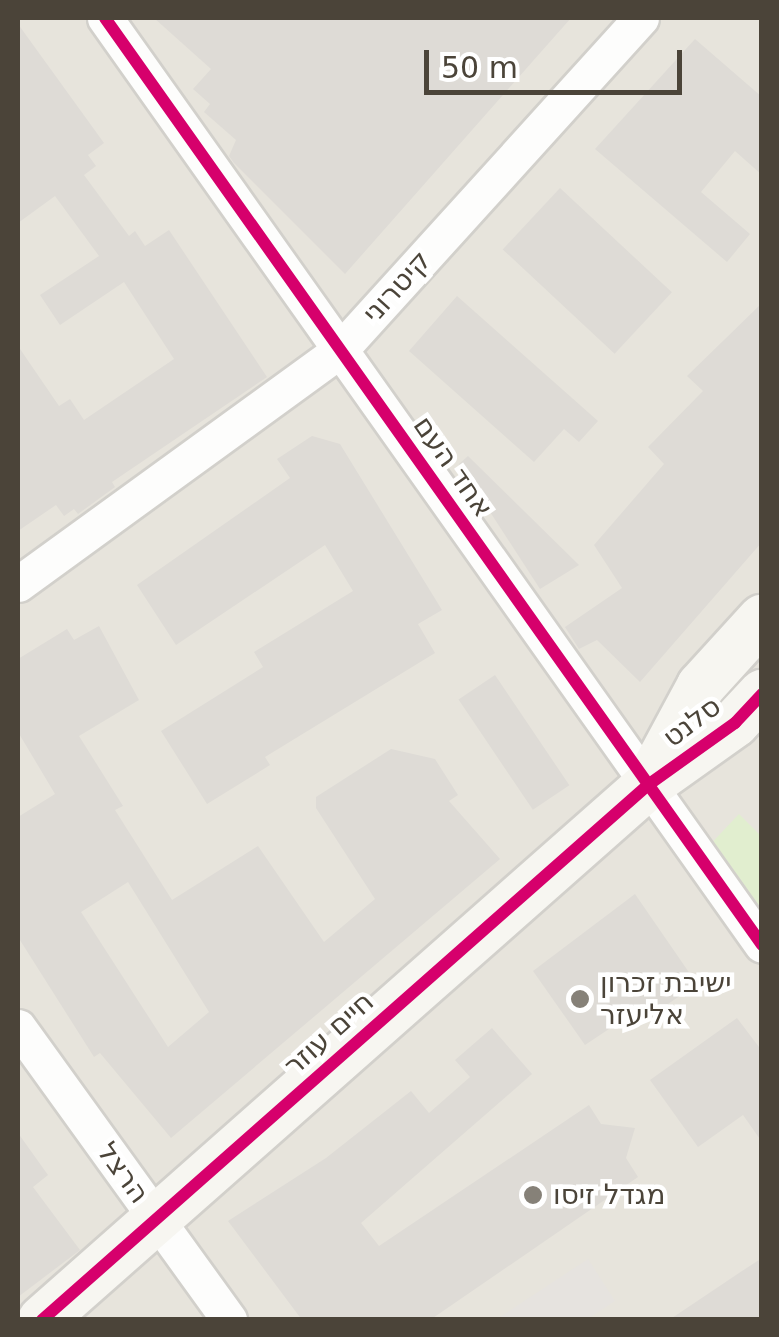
<!DOCTYPE html>
<meta charset="utf-8">
<style>
body{margin:0}
#map{position:relative;width:779px;height:1337px;overflow:hidden;background:#f4f2ee;font-family:"DejaVu Sans",Heebo,sans-serif}
div>[style]{position:absolute}
[style*='--x']{left:calc(var(--x)*1px);top:calc(var(--y)*1px);width:calc(var(--w)*1px);rotate:calc(var(--a)*1deg)}
.residential>*{inset:0;background:#e7e4dc;transform-origin:0 0}
.green>*{inset:0;background:#e1eecf}
.parking>*{inset:0;background:#e6e3df}
.building>*{inset:0;background:#dedbd6;transform-origin:0 0}
.roads{filter:drop-shadow(2px 0 #d2d0cb) drop-shadow(-2px 0 #d2d0cb) drop-shadow(0 2px #d2d0cb) drop-shadow(0 -2px #d2d0cb)}
.street>*{height:35px;margin:-17.5px;padding:0 17.5px;transform-origin:17.5px;border-radius:17.5px;background:#fdfdfc}
.secondary>*{height:48px;margin:-24px;padding:0 24px;transform-origin:24px;border-radius:24px;background:#f7f6f1}
.cycleway>*{height:12px;margin:-6px;padding:0 6px;transform-origin:6px;border-radius:6px;background:#d6006c}
.dots>*{width:28px;height:28px;translate:-50% -50%;box-sizing:border-box;border:5px solid #fff;border-radius:50%}
span{translate:-50% -50%;white-space:nowrap;text-align:center;line-height:1.15;-webkit-text-stroke:9px #fff;paint-order:stroke}
.street-label{font-size:28px;color:#4b4439}
.poi-label{font-size:28px;color:#4b4439}
.left{translate:0 -50%;text-align:left}
.frame{position:absolute;inset:0;border:20px solid #4b4439;pointer-events:none}
.scale{position:absolute;left:424px;top:50px;width:258px;height:45px;box-sizing:border-box;border:5px solid #4b4439;border-top:0;padding-left:12px;font-size:30px;line-height:35px;white-space:nowrap;color:#4b4439;-webkit-text-stroke:8px #fff;paint-order:stroke}
</style>
<div id="map">
<div class="residential">
<i style="left:18px;top:18px;width:743px;height:1301px"></i>
</div>
<div class="green">
<i style="clip-path:polygon(739px 814px,761px 836px,761px 931px,703px 852px)"></i>
</div>
<div class="parking">
<i style="clip-path:polygon(588px 1259px,615px 1301px,588px 1319px,497px 1319px)"></i>
</div>
<div class="building">
<i style="clip-path:polygon(154px 18px,571px 18px,345px 274px,234px 163px,229px 156px,236px 140px,204px 112px,210px 104px,193px 89px,211px 69px)"></i>
<i style="clip-path:polygon(18px 24px,104px 143px,88px 155px,96px 166px,84px 175px,129px 236px,135px 231px,145px 246px,169px 230px,267px 377px,112px 482px,115px 487px,78px 514px,74px 509px,64px 516px,56px 505px,18px 531px,18px 346px,59px 406px,70px 399px,84px 420px,174px 359px,124px 282px,60px 325px,40px 295px,99px 256px,55px 196px,18px 223px)"></i>
<i style="clip-path:polygon(695px 39px,762px 97px,762px 175px,735px 151px,701px 192px,750px 234px,727px 262px,595px 149px)"></i>
<i style="left:560px;top:188px;width:153px;height:84px;rotate:43deg"></i>
<i style="clip-path:polygon(457px 296px,598px 421px,579px 442px,564px 429px,534px 462px,409px 351px)"></i>
<i style="clip-path:polygon(762px 303px,762px 542px,640px 682px,597px 640px,579px 649px,565px 627px,622px 588px,594px 545px,664px 464px,648px 447px,703px 391px,687px 376px)"></i>
<i style="clip-path:polygon(312px 436px,340px 444px,442px 610px,418px 624px,435px 653px,265px 757px,270px 765px,207px 804px,161px 731px,263px 667px,254px 652px,353px 591px,325px 545px,176px 645px,137px 585px,290px 478px,277px 459px)"></i>
<i style="clip-path:polygon(468px 456px,579px 565px,540px 589px,459px 464px)"></i>
<i style="clip-path:polygon(evenodd,99px 626px,139px 700px,79px 736px,123px 806px,115px 810px,172px 900px,258px 846px,324px 942px,375px 899px,316px 808px,316px 797px,391px 749px,435px 759px,458px 795px,449px 801px,500px 859px,171px 1138px,100px 1053px,94px 1057px,18px 937px,18px 817px,55px 794px,18px 732px,18px 659px,67px 629px,74px 640px,99px 626px,128px 882px,209px 1012px,168px 1047px,81px 912px,128px 882px)"></i>
<i style="left:495px;top:675px;width:133px;height:44px;rotate:56deg"></i>
<i style="clip-path:polygon(635px 894px,697px 984px,655px 1013px,648px 1003px,585px 1045px,533px 971px)"></i>
<i style="clip-path:polygon(737px 1018px,762px 1051px,762px 1142px,743px 1115px,698px 1147px,650px 1080px)"></i>
<i style="clip-path:polygon(492px 1028px,532px 1074px,361px 1223px,379px 1246px,589px 1105px,601px 1124px,635px 1128px,626px 1158px,638px 1177px,430px 1320px,302px 1320px,228px 1221px,326px 1158px,411px 1091px,429px 1113px,470px 1077px,455px 1060px)"></i>
<i style="clip-path:polygon(18px 1133px,48px 1175px,33px 1187px,80px 1250px,18px 1297px)"></i>
<i style="clip-path:polygon(762px 1258px,762px 1320px,669px 1320px,739px 1273px)"></i>
</div>
<div class="roads">
<div class="street">
<i style="--x:105;--y:18;--w:1136;--a:54.67"></i>
<i style="--x:18;--y:584;--w:398;--a:-36"></i>
<i style="--x:340;--y:350;--w:448;--a:-47.8"></i>
<i style="--x:18;--y:1027;--w:361;--a:54.2"></i>
</div>
<div class="secondary">
<i style="--x:653;--y:775;--w:101;--a:-61.7"></i>
<i style="--x:701;--y:686;--w:91;--a:-47.7"></i>
<i style="--x:42;--y:1320;--w:808;--a:-41.44"></i>
<i style="--x:648;--y:785;--w:107;--a:-35.5"></i>
<i style="--x:735;--y:723;--w:40;--a:-47"></i>
</div>
</div>
<div class="cycleway">
<i style="--x:105;--y:18;--w:1136;--a:54.67"></i>
<i style="--x:42;--y:1320;--w:808;--a:-41.44"></i>
<i style="--x:648;--y:785;--w:107;--a:-35.5"></i>
<i style="--x:735;--y:723;--w:40;--a:-47"></i>
</div>
<div class="dots">
<i style="left:580px;top:999px;background:#868178"></i>
<i style="left:533px;top:1195px;background:#868178"></i>
</div>
<div class="street-label">
<span style="left:397px;top:287px;rotate:-48deg">קיטרוני</span>
<span style="left:453px;top:467px;rotate:55deg">אחד העם</span>
<span style="left:692px;top:722px;rotate:-37deg">סלנט</span>
<span style="left:329px;top:1034px;rotate:-42deg">חיים עוזר</span>
<span style="left:123px;top:1173px;rotate:54deg">הרצל</span>
</div>
<div class="poi-label">
<span class="left" style="left:600px;top:999px">ישיבת זכרון<br>אליעזר</span>
<span class="left" style="left:553px;top:1195px">מגדל זיסו</span>
</div>
<div class="frame"></div>
<div class="scale">50 m</div>
</div>
